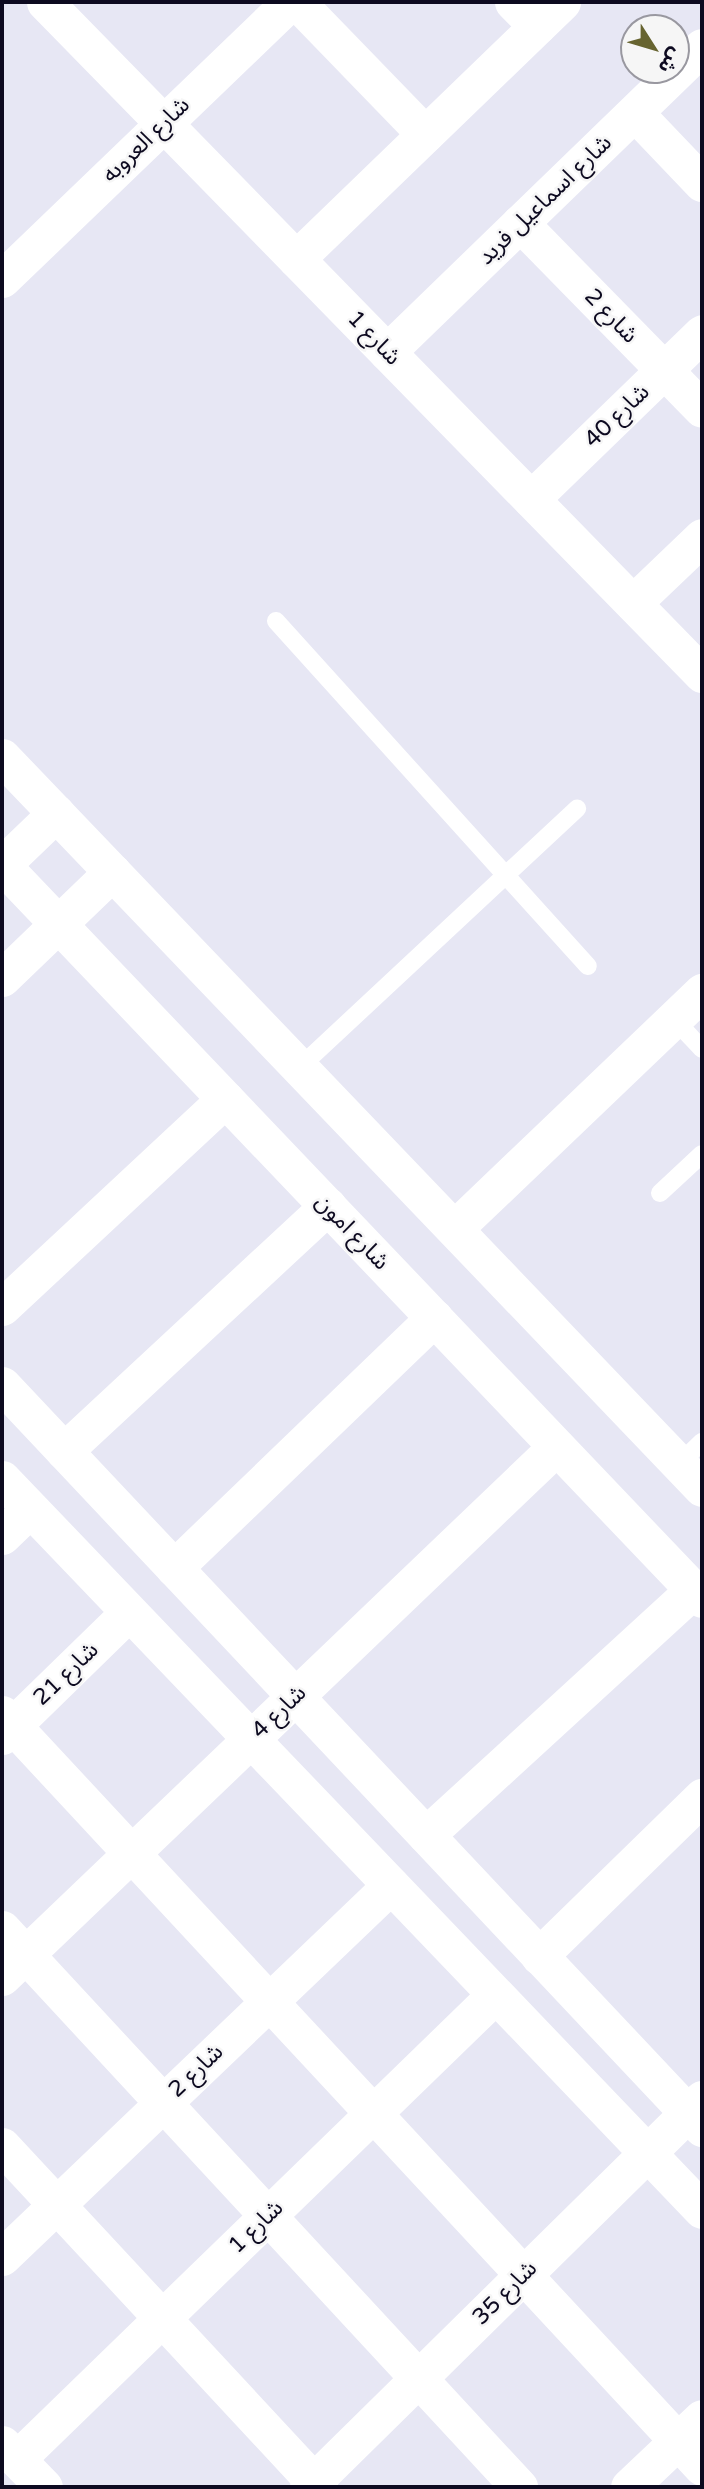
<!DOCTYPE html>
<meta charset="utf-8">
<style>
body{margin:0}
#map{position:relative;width:704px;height:2489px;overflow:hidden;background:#e7e7f4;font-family:"Varela Round","Noto Sans Arabic",sans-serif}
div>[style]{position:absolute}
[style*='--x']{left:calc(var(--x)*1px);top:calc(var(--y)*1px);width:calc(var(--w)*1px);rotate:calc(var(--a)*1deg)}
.service>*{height:18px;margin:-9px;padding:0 9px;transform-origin:9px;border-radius:9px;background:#fff}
.minor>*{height:37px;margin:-18.5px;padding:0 18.5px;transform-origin:18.5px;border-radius:18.5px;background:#fff}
span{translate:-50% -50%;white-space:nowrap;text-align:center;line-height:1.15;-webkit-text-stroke:5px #f6f6f6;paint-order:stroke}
.street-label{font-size:23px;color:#0d0a20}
.frame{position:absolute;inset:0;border:4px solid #0d0a20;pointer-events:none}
.north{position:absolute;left:620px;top:14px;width:70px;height:70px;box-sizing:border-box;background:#f6f6f6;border:2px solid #9998a0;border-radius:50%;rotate:127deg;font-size:19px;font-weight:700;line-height:28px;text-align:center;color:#0d0a20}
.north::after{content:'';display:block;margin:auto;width:24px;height:32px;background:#676430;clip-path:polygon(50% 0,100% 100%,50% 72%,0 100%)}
</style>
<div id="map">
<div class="service">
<i style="--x:276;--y:621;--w:465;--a:47.9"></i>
<i style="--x:674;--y:1019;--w:41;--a:47"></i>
<i style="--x:300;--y:1067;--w:379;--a:-43"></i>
<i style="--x:660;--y:1193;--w:57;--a:-42.9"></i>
<i style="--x:679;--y:1464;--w:32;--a:-44"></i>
</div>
<div class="minor">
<i style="--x:45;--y:2;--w:940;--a:45.65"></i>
<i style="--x:297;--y:2;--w:184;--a:45.9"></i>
<i style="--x:513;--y:2;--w:34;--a:45"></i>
<i style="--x:635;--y:113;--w:97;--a:46.3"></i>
<i style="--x:520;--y:223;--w:260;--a:45.6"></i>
<i style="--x:296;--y:259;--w:370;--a:-44"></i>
<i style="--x:2;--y:279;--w:400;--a:-43.9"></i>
<i style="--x:387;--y:352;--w:438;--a:-44.1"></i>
<i style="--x:531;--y:499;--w:238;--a:-44.1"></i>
<i style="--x:633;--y:603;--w:95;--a:-43.7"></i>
<i style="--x:2;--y:757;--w:1012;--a:46.24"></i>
<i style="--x:2;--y:865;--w:1014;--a:46.36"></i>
<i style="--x:2;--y:865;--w:75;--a:-43.9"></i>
<i style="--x:2;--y:978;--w:153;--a:-43.9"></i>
<i style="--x:455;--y:1228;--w:342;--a:-43.7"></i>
<i style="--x:2;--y:1307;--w:305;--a:-43"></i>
<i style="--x:2;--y:1385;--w:1021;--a:46.71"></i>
<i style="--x:64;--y:1451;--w:360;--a:-42.9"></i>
<i style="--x:2;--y:1479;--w:1012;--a:46.24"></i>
<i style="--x:2;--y:1536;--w:39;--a:-44"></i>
<i style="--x:174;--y:1568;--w:361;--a:-43.9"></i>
<i style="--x:2;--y:1714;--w:1028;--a:47.09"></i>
<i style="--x:2;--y:1736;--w:177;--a:-44.3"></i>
<i style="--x:426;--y:1835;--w:362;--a:-42.5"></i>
<i style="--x:2;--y:1929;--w:761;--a:47.18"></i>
<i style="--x:539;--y:1956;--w:228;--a:-44.3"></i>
<i style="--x:2;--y:1977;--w:767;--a:-43.73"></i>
<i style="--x:2;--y:2146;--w:466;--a:47.1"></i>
<i style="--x:2;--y:2257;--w:538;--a:-43.72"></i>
<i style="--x:2;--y:2444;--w:60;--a:45.7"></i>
<i style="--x:17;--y:2459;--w:666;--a:-44.15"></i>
<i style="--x:308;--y:2487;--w:553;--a:-44.56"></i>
<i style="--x:629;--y:2487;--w:100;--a:-43.4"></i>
</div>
<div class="street-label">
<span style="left:146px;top:140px;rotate:-44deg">شارع العروبه</span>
<span style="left:545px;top:200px;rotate:-44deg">شارع اسماعيل فريد</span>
<span style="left:611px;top:316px;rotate:46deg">شارع 2</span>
<span style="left:374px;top:338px;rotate:46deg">شارع 1</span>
<span style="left:617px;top:416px;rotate:-44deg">شارع 40</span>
<span style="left:352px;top:1232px;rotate:46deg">شارع امون</span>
<span style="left:66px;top:1674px;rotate:-44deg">شارع 21</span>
<span style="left:279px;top:1712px;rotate:-44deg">شارع 4</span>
<span style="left:196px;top:2071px;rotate:-44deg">شارع 2</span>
<span style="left:256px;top:2227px;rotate:-44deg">شارع 1</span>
<span style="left:505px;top:2293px;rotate:-45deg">شارع 35</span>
</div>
<div class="frame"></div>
<div class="north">ش</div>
</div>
